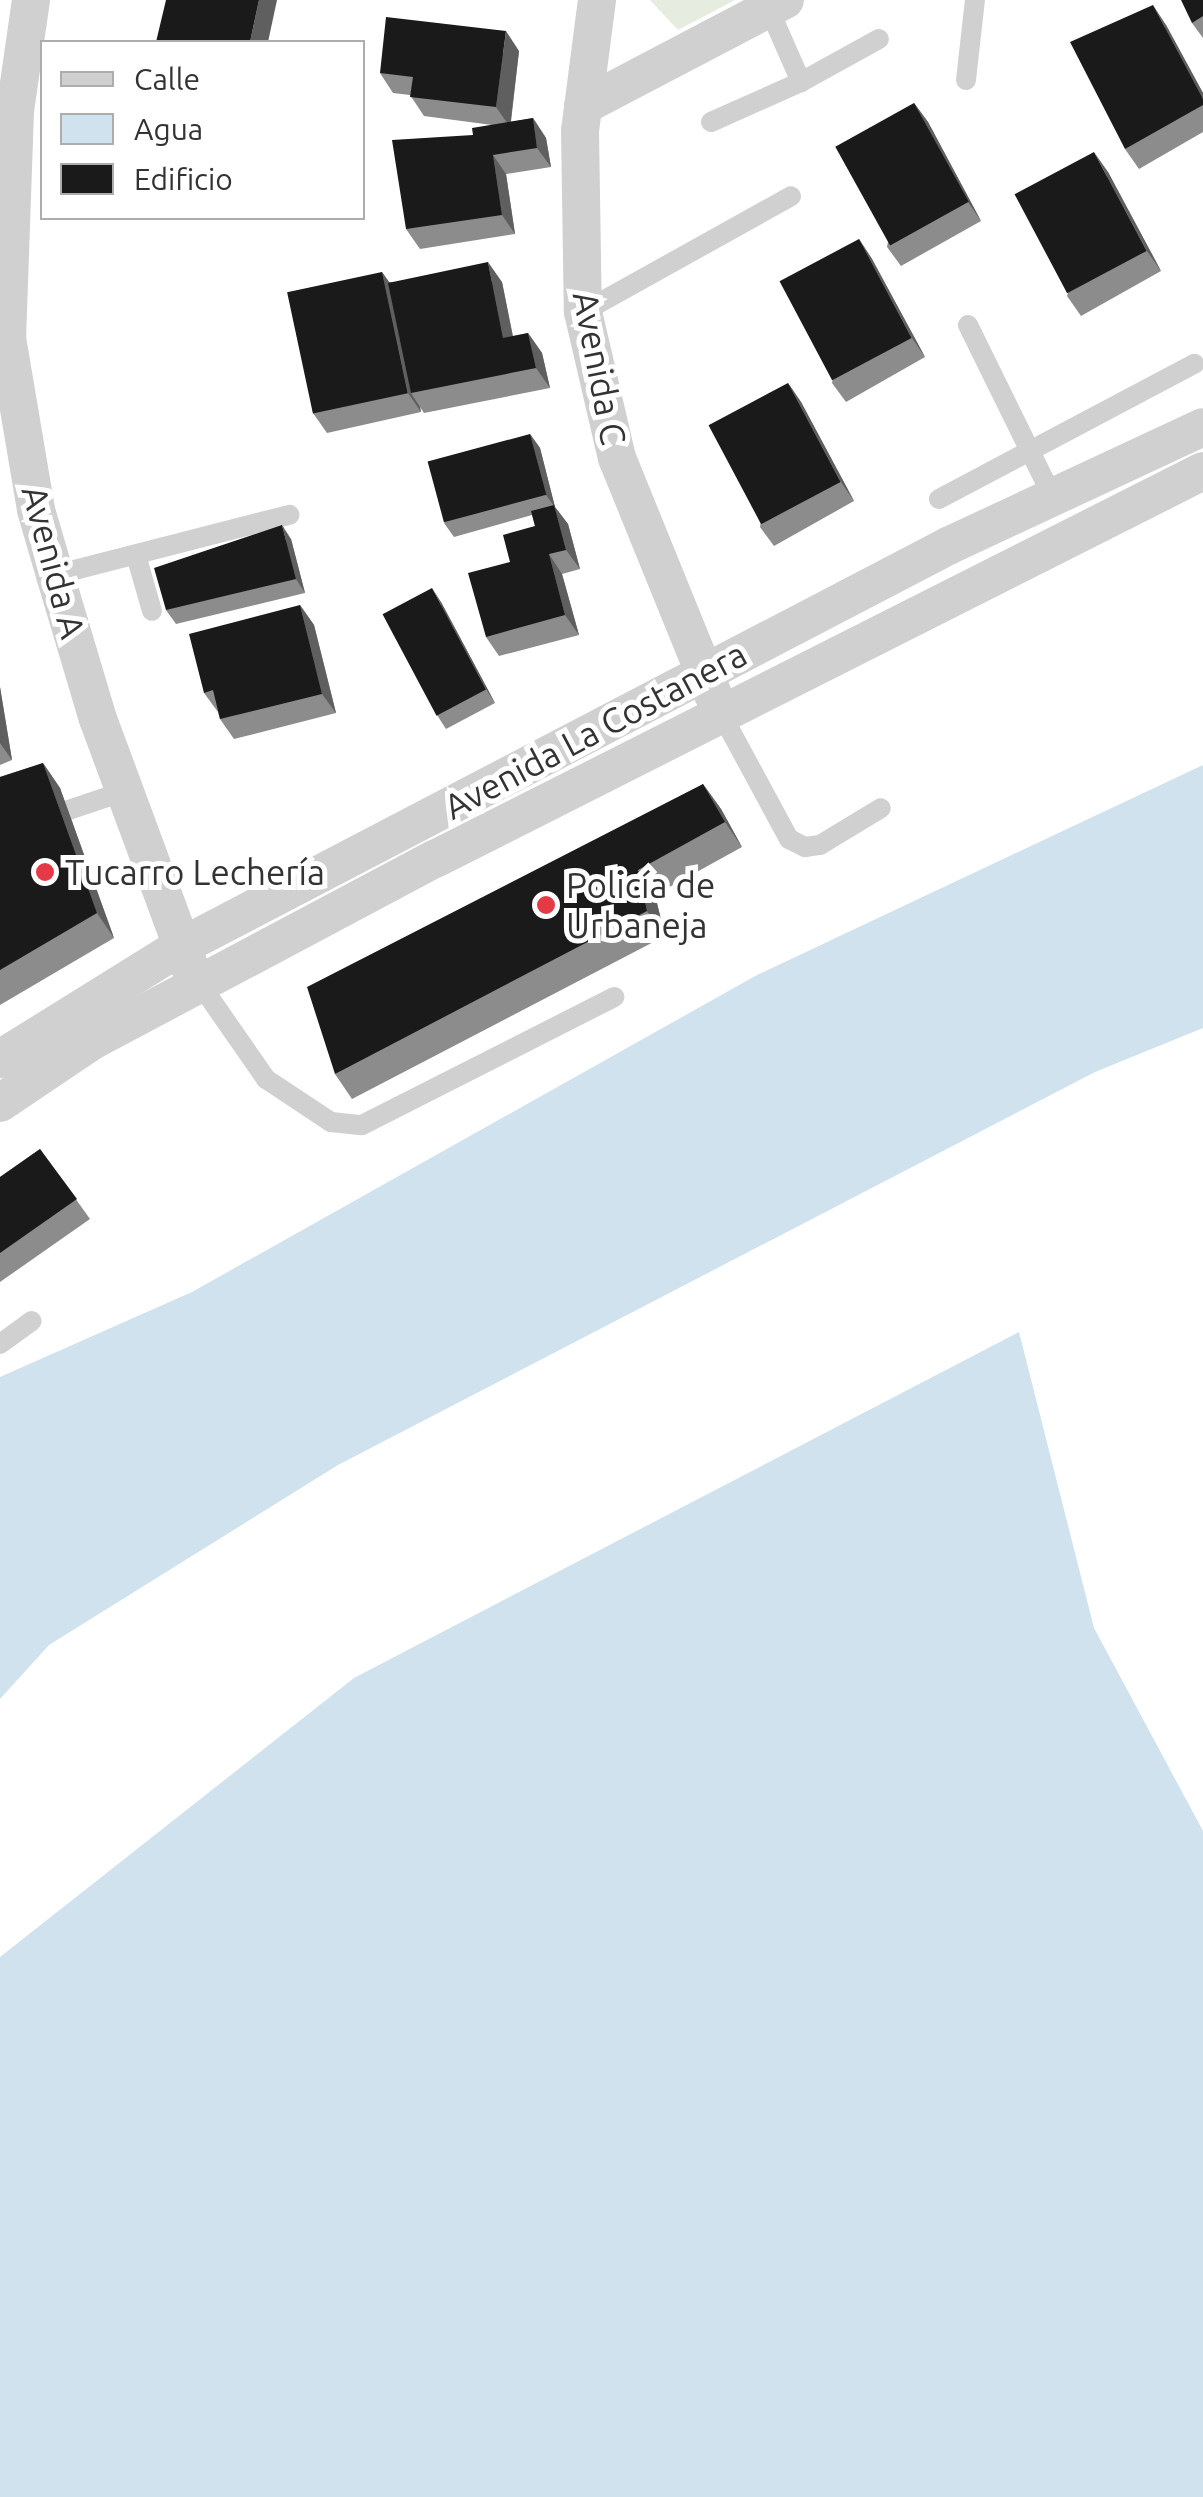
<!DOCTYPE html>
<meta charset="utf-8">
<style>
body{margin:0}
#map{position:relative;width:1203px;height:2497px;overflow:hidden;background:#fff;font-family:Ubuntu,sans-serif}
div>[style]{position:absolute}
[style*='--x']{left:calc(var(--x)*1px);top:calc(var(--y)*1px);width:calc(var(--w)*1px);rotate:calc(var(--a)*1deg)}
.green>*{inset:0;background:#e6ecdf}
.water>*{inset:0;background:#cfe2ee}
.service>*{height:20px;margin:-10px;padding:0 10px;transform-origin:10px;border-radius:10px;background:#d0d0d0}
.minor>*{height:38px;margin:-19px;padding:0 19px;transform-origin:19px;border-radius:19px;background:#d0d0d0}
.wall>*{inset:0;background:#8c8c8c}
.shaded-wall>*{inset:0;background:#5f5f5f}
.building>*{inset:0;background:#1a1a1a;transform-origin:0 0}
.dots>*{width:28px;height:28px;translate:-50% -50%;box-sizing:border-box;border:5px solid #fff;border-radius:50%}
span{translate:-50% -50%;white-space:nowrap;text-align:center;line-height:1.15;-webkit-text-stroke:10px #fff;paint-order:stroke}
.street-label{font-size:35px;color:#333}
.poi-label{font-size:35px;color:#333}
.left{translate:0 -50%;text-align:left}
.legend{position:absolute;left:40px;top:40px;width:325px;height:180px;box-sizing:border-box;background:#fff;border:2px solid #adadad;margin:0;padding:12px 18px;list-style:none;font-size:30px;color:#333}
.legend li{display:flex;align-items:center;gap:20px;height:50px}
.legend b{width:50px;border:2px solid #adadad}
</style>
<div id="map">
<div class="green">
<i style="clip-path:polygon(650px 0,735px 0,678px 30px)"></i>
</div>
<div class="water">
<i style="clip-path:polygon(1203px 765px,1203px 1028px,1095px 1072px,338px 1465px,49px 1645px,0 1699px,0 1377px,192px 1292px,757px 975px)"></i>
<i style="clip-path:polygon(1019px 1332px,1094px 1628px,1203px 1831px,1203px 2497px,0 2497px,0 1957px,354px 1678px)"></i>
</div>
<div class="service">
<i style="--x:769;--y:9;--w:80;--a:66.3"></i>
<i style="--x:801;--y:82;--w:89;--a:-28.9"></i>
<i style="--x:966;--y:80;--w:81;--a:-83.6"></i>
<i style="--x:711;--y:122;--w:98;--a:-24"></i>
<i style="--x:583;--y:312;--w:238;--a:-29.1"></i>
<i style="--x:968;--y:325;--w:193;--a:63.8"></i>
<i style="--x:939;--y:499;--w:289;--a:-27.9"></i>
<i style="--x:136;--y:555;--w:58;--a:74.1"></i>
<i style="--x:55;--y:575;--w:242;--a:-14.4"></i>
<i style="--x:723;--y:717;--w:139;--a:61.6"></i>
<i style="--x:789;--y:839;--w:18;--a:27"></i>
<i style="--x:805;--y:847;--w:15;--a:-8"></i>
<i style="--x:820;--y:845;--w:71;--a:-31.2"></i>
<i style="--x:0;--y:833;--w:132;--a:-18.6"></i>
<i style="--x:200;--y:984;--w:116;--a:55.2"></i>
<i style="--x:266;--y:1079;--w:78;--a:33.5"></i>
<i style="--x:331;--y:1122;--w:31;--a:6"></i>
<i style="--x:362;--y:1125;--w:283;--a:-26.9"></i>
<i style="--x:0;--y:1344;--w:39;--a:-36"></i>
</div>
<div class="minor">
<i style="--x:31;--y:0;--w:112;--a:98.2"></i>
<i style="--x:15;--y:111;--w:227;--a:92"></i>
<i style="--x:7;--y:338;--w:174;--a:80.4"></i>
<i style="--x:36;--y:510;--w:68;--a:73.7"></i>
<i style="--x:55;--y:575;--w:150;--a:73.4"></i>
<i style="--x:98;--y:719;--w:265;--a:69.7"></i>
<i style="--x:597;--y:0;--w:132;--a:97.4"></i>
<i style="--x:580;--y:131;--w:181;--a:89.1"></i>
<i style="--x:583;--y:312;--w:150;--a:76.9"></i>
<i style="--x:617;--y:458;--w:255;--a:67.9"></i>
<i style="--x:583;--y:106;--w:228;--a:-27.7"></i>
<i style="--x:0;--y:1059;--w:210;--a:-31.9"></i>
<i style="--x:178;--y:948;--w:869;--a:-27.57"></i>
<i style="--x:948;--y:546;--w:281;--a:-25"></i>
<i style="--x:0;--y:1103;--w:111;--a:-34"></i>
<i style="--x:92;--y:1041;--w:388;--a:-28"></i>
<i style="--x:435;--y:859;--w:860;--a:-26.8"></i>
</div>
<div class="wall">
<i style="clip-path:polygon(1203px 0,1203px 38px,1192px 23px)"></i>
<i style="clip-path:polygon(1166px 25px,1203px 93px,1203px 132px,1139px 169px,1125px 149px)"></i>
<i style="clip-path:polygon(519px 51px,511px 122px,533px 118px,546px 138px,551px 167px,506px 174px,515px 234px,420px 249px,406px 229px,473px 135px,492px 125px,424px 116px,410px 95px,393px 93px,380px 73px)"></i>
<i style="clip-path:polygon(914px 103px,928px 122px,981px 221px,901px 266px,887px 247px)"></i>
<i style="clip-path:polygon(1108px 172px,1161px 271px,1081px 316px,1067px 296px)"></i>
<i style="clip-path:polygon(859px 239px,872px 259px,925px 357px,846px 402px,832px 383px)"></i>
<i style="clip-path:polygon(382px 272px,389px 282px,502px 282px,513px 336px,528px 333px,542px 353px,550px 388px,424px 413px,420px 407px,421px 412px,327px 433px,313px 413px)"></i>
<i style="clip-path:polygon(788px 383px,801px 402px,854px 501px,774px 546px,760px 527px)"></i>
<i style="clip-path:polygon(530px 434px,540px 448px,555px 507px,568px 524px,580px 569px,562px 574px,579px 635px,499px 656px,486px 637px,510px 562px,535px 526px,532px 515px,454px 537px,444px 523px)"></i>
<i style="clip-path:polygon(291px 539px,305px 593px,176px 624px,166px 610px)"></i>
<i style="clip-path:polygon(441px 602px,495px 703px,446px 729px,437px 715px)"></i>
<i style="clip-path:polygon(300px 605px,314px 625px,336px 713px,234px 739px,220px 719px,218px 712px,204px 693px)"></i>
<i style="clip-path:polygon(0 687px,12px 760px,0 765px)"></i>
<i style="clip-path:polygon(43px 763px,60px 788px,114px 938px,0 1005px,0 777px)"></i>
<i style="clip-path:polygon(703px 784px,721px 809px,742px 847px,655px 895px,665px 936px,352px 1099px,335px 1074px)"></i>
<i style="clip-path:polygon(40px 1149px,90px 1219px,0 1282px,0 1177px)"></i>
</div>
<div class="shaded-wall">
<i style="clip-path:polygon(259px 0,277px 0,268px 42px,250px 42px)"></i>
<i style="clip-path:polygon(1153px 5px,1166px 25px,1203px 93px,1203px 99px)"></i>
<i style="clip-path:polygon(506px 31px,519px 51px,510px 127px,496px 107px)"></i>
<i style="clip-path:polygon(914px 103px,928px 122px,981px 221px,968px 202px)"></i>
<i style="clip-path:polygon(533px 118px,546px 138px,551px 167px,537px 148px)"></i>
<i style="clip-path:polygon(1094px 152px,1108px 172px,1161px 271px,1147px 251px)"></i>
<i style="clip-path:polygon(493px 155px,506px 174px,515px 234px,502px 215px)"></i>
<i style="clip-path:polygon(859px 239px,872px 259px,925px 357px,912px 338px)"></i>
<i style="clip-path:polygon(488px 262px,502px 282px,517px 358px,503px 338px)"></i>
<i style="clip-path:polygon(382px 272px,396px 292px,411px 393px,420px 407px,421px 412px,408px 393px)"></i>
<i style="clip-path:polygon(528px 333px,542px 353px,550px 388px,536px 368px)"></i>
<i style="clip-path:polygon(788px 383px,801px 402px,854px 501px,841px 482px)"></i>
<i style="clip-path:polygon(530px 434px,540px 448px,555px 507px,568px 524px,580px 569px,566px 550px,554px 506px,546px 495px)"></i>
<i style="clip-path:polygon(282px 525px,291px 539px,305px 593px,296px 579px)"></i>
<i style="clip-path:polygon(549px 554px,562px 574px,579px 635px,565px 615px)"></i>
<i style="clip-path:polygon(432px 588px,441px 602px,495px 703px,486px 689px)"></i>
<i style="clip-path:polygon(300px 605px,314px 625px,336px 713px,322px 694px)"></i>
<i style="clip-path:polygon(0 687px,12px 760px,0 743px)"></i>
<i style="clip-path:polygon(43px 763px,60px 788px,114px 938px,97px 913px)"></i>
<i style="clip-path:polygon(703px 784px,721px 809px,742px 847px,725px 822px)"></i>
<i style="clip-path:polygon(638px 870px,655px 895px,665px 936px,647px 911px)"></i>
</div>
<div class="building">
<i style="clip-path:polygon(166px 0,259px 0,250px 42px,156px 42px)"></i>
<i style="clip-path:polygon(1181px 0,1203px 0,1203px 16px,1192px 23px)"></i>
<i style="clip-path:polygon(1153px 5px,1203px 99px,1203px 105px,1125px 149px,1070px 42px)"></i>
<i style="clip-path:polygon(386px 17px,506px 31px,496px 107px,410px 97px,413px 77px,380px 73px)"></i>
<i style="left:914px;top:103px;width:113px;height:90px;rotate:61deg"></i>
<i style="clip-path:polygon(533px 118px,537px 148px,493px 155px,502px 215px,406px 229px,392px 140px,473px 135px,472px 128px)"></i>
<i style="left:1094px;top:152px;width:112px;height:90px;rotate:62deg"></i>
<i style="left:859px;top:239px;width:112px;height:90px;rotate:62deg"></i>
<i style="clip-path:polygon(488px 262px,503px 338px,528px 333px,536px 368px,411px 393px,388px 283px)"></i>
<i style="left:382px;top:272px;width:124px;height:97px;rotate:78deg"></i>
<i style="left:788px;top:383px;width:112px;height:90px;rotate:62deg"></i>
<i style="left:530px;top:434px;width:63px;height:106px;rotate:75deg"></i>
<i style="clip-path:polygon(554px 505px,566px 550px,549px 554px,565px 615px,486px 637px,468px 573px,510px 562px,503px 535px,535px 526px,531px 511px)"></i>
<i style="clip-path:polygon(282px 525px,296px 579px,166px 610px,154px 568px)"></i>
<i style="left:432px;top:588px;width:115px;height:56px;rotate:62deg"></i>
<i style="clip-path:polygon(300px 605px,322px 694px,220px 719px,213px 690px,204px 693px,189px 634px)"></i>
<i style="clip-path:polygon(43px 763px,97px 913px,0 970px,0 777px)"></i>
<i style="clip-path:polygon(703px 784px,725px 822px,638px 870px,647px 911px,335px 1074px,307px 987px)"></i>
<i style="clip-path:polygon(40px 1149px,77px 1199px,0 1253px,0 1177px)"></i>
</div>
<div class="dots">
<i style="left:45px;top:872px;background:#e63946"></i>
<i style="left:546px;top:905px;background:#e63946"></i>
</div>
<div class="street-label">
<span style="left:600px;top:368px;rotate:79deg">Avenida C</span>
<span style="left:54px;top:562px;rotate:75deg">Avenida A</span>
<span style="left:595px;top:730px;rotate:-28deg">Avenida La Costanera</span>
</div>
<div class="poi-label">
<span class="left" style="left:65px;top:872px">Tucarro Lechería</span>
<span class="left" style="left:566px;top:905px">Policía de<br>Urbaneja</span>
</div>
<ul class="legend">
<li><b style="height:12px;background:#d0d0d0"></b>Calle</li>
<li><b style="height:28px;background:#cfe2ee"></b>Agua</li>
<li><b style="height:28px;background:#1a1a1a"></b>Edificio</li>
</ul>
</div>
